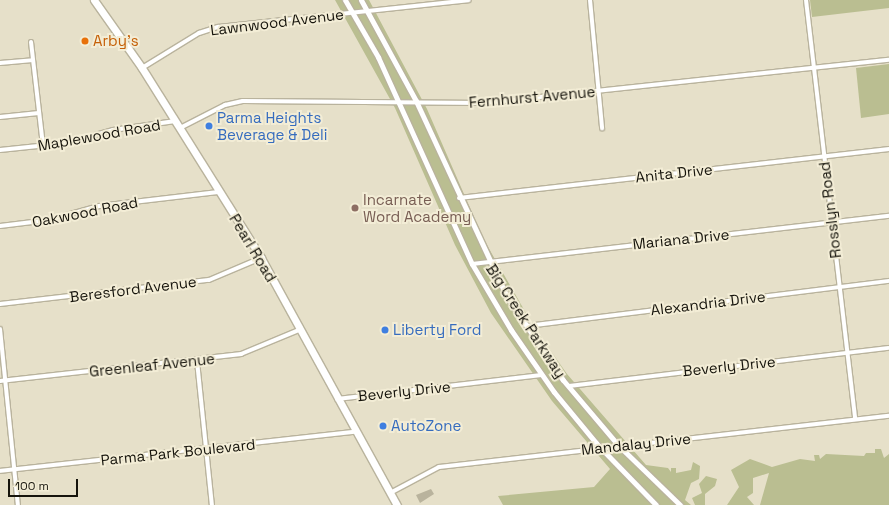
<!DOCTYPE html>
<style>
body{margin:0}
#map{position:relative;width:889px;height:505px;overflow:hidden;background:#e6e0c9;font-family:"Space Grotesk",sans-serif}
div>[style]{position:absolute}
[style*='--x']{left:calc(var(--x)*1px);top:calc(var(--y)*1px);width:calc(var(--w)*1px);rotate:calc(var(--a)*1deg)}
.green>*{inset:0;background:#babe91}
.building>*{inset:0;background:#b9b39d}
.roads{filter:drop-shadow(1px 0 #b9b39d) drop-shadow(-1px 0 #b9b39d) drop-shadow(0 1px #b9b39d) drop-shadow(0 -1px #b9b39d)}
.minor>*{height:4px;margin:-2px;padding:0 2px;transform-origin:2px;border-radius:2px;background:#fff}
.tertiary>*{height:5px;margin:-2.5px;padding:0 2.5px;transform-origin:2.5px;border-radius:2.5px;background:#fff}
.primary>*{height:7px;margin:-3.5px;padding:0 3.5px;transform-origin:3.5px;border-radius:3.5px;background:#fff}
.dots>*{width:11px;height:11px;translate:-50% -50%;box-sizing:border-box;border:2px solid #f3edd6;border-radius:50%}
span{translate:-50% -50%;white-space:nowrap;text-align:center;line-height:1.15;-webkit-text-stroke:4px #f3edd6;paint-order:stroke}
.street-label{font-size:15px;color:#16140c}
.food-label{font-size:15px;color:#c56008}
.left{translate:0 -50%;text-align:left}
.shop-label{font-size:15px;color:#366cbe}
.education-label{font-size:15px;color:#785e54}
.scale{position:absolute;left:8px;top:479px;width:70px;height:18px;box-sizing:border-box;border:2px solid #16140c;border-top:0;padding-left:5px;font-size:12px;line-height:14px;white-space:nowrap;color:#16140c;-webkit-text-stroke:3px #f3edd6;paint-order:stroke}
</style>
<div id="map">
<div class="green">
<i style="clip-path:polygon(335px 0,369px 0,427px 109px,484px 240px,534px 327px,567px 374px,646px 465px,668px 468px,671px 472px,671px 468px,676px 468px,676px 473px,691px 470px,693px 462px,700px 466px,699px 479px,691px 483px,685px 500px,691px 505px,503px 505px,498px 496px,594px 487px,610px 469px,552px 401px,491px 313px,455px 245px,395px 108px)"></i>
<i style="clip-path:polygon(810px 0,889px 0,889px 8px,812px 17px)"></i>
<i style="clip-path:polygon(889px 64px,889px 114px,861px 118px,856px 68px)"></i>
<i style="clip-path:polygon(875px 449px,881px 449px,884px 458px,889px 454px,889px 505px,760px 505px,769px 473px,753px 478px,753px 493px,747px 497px,754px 505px,727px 505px,739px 487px,731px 470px,750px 459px,772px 467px,800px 459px,815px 461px,814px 455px,819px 455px,820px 459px,826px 454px,864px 456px,866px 453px,875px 453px)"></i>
<i style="clip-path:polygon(706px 476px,717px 479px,715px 486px,705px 494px,705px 505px,695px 505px,692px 498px,702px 493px,699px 484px)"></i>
</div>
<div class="building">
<i style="clip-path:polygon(431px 489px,434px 494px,420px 503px,416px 495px)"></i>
</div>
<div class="roads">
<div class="minor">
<i style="--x:590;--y:0;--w:129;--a:84.6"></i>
<i style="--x:806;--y:0;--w:422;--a:83.3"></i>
<i style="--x:31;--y:42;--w:105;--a:83.4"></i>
<i style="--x:0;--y:63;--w:33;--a:-5"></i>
<i style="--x:142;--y:68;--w:67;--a:-31.6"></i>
<i style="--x:199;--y:33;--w:20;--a:-18"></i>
<i style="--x:218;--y:27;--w:252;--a:-6.1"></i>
<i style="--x:0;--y:117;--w:39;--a:-6"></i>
<i style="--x:180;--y:128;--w:51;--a:-27.1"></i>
<i style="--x:225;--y:105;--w:18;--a:-13"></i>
<i style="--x:243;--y:101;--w:241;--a:0.5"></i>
<i style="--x:484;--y:103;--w:407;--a:-6.1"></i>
<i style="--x:0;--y:150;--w:67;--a:-6"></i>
<i style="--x:67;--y:143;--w:48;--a:-15.8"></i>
<i style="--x:113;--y:130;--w:63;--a:-8.3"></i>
<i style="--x:459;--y:198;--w:433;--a:-6.5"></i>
<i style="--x:0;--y:226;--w:49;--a:-7"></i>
<i style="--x:49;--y:220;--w:52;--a:-15.6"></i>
<i style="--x:99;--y:206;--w:120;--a:-6.7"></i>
<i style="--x:472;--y:264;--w:420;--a:-6.6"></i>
<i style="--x:0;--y:304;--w:210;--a:-6.6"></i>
<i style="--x:209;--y:280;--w:56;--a:-22.9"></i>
<i style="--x:527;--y:326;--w:365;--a:-7.1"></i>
<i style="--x:0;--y:329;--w:177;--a:84.2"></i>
<i style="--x:197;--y:361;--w:145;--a:84.1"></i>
<i style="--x:0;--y:381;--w:243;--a:-6.4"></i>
<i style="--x:241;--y:354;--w:63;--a:-22.5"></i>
<i style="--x:569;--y:386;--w:322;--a:-6.8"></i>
<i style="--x:337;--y:399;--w:206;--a:-6.7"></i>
<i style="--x:0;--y:471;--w:357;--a:-6.3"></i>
<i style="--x:390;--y:493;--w:55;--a:-28"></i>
<i style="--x:439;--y:467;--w:453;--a:-6.5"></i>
</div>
<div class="tertiary">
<i style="--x:345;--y:0;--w:66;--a:59.9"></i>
<i style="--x:378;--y:57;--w:227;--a:65.6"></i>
<i style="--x:472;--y:264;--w:77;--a:59.4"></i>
<i style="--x:511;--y:330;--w:75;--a:55.3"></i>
<i style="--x:554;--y:392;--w:66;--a:50.5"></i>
<i style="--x:596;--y:443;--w:86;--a:45.9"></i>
<i style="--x:361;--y:0;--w:115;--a:61.4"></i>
<i style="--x:416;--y:101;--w:214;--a:65.1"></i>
<i style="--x:506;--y:295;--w:102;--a:56.2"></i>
<i style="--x:563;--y:380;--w:87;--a:49.7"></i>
<i style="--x:619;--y:446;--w:85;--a:44"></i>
</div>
<div class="primary">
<i style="--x:94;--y:0;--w:83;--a:54.8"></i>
<i style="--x:142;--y:68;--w:224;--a:57.9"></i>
<i style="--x:261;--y:258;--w:282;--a:61.2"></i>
</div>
</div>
<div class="dots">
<i style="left:85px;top:41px;background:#e8710a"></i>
<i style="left:209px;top:126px;background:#3f7fe0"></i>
<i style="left:355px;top:208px;background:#8d6e63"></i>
<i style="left:385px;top:330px;background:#3f7fe0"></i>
<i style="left:383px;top:426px;background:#3f7fe0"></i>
</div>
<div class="street-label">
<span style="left:277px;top:22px;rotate:-7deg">Lawnwood Avenue</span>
<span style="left:532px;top:97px;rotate:-5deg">Fernhurst Avenue</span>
<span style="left:99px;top:135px;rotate:-10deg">Maplewood Road</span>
<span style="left:674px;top:173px;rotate:-6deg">Anita Drive</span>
<span style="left:830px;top:210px;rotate:-97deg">Rosslyn Road</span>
<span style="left:85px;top:212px;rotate:-11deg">Oakwood Road</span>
<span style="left:681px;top:239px;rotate:-6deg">Mariana Drive</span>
<span style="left:253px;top:248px;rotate:59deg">Pearl Road</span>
<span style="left:133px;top:289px;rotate:-7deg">Beresford Avenue</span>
<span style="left:708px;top:303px;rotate:-7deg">Alexandria Drive</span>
<span style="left:526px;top:321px;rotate:57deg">Big Creek Parkway</span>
<span style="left:152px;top:365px;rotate:-6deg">Greenleaf Avenue</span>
<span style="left:729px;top:366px;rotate:-6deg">Beverly Drive</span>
<span style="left:404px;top:391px;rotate:-6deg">Beverly Drive</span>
<span style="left:636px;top:444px;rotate:-6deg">Mandalay Drive</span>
<span style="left:178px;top:452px;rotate:-6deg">Parma Park Boulevard</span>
</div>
<div class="food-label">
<span class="left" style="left:93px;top:41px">Arby's</span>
</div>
<div class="shop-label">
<span class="left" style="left:217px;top:126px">Parma Heights<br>Beverage &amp; Deli</span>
<span class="left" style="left:393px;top:330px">Liberty Ford</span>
<span class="left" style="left:391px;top:426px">AutoZone</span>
</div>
<div class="education-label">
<span class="left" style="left:363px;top:208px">Incarnate<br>Word Academy</span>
</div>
<div class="scale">100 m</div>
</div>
